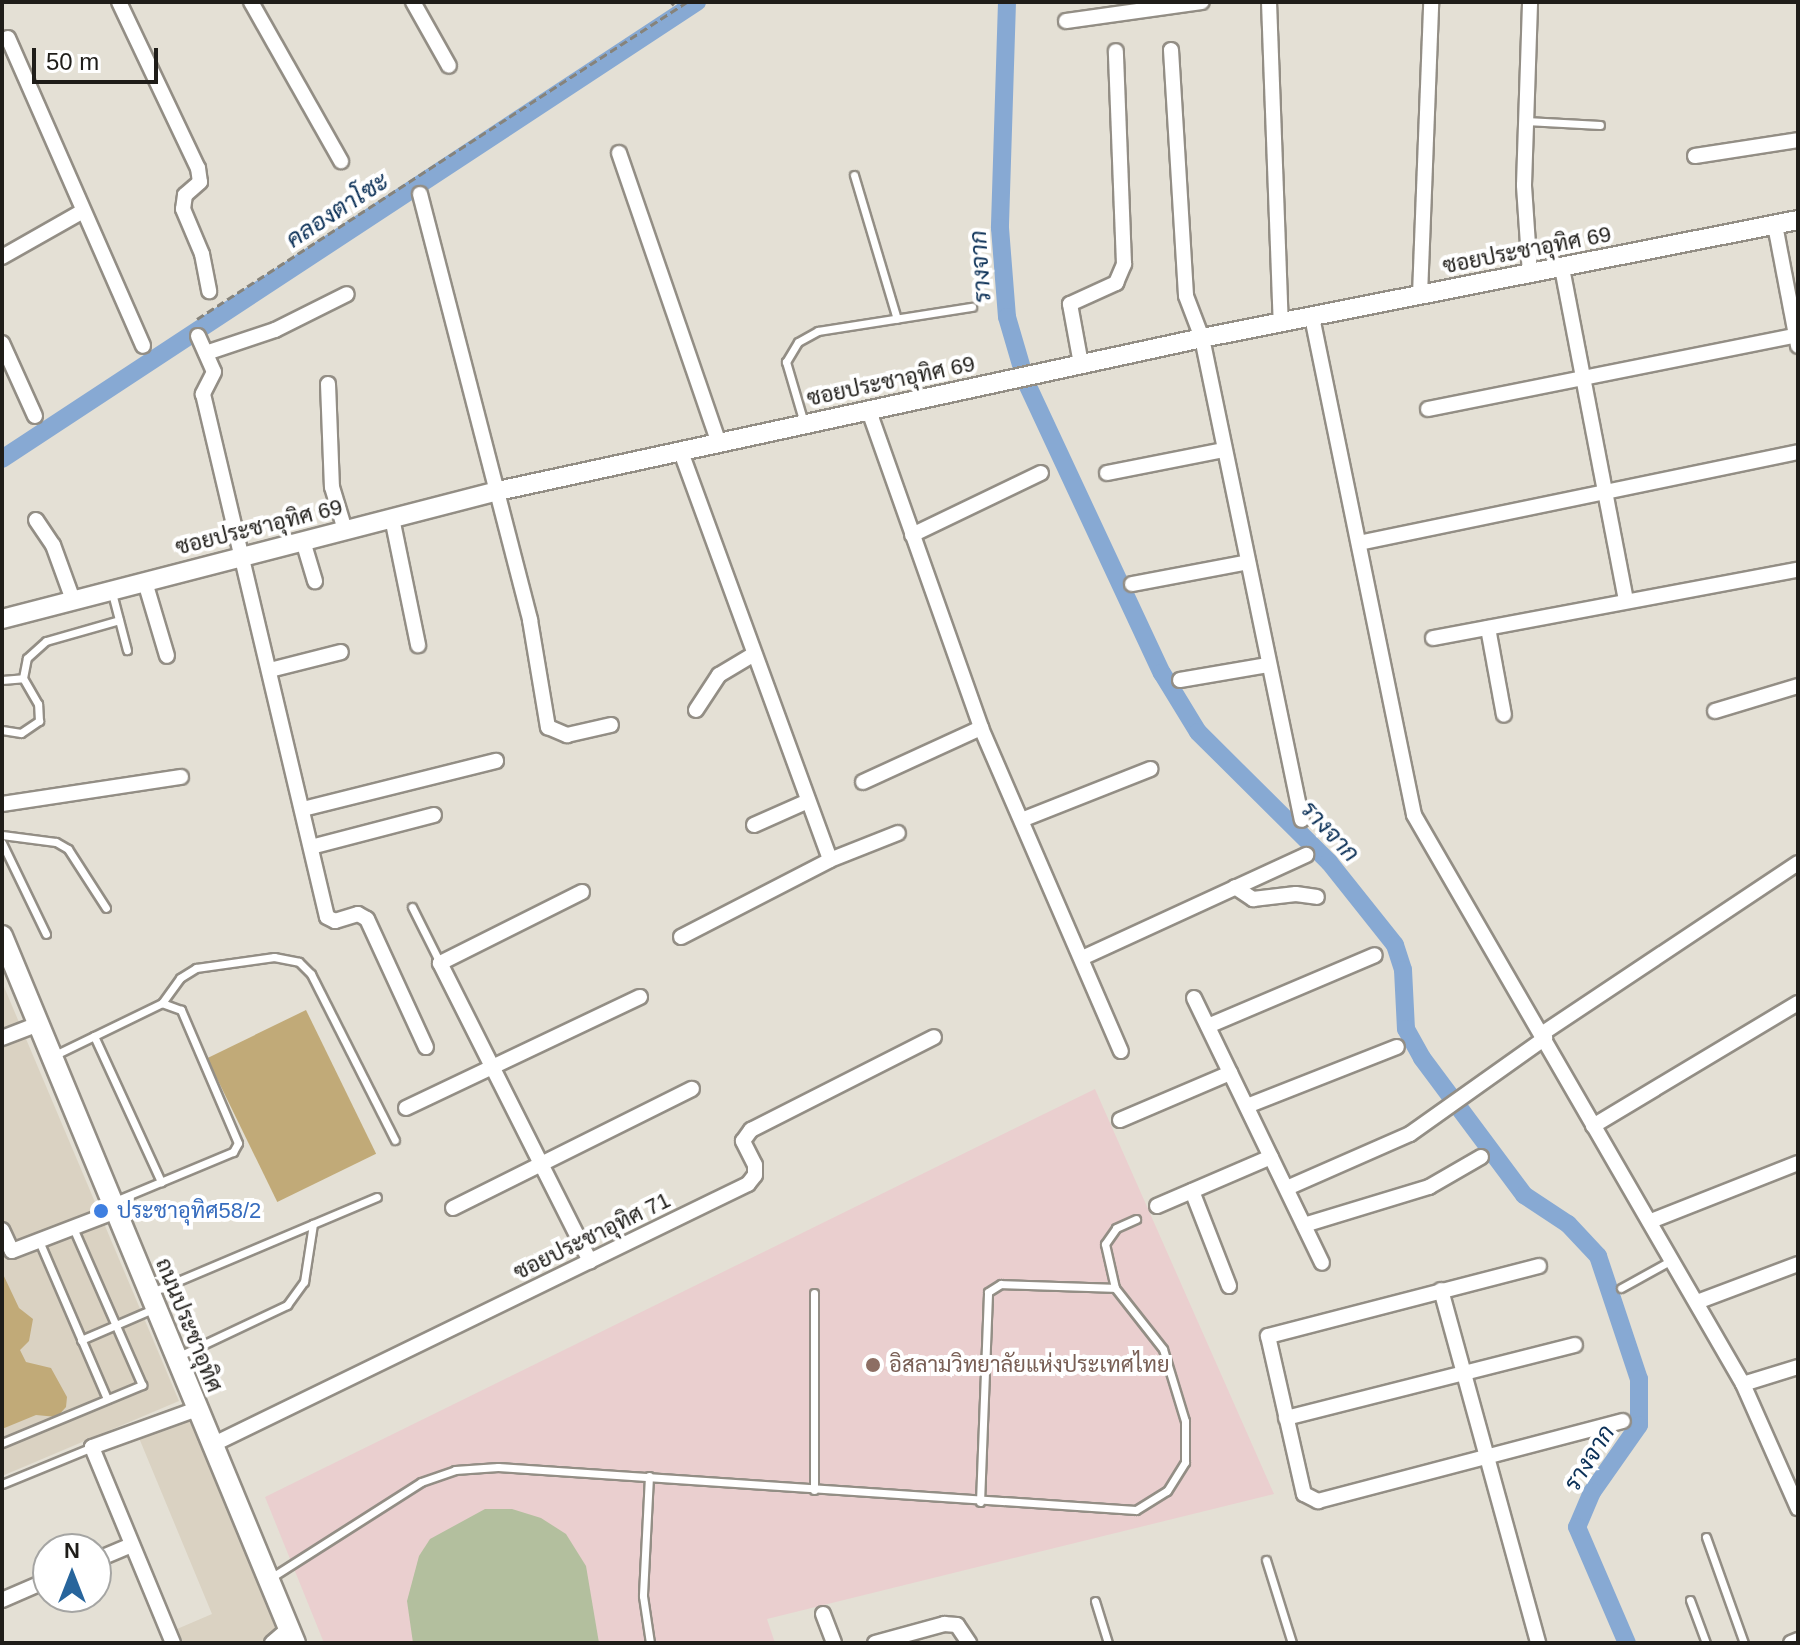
<!DOCTYPE html>
<meta charset="utf-8">
<style>
body{margin:0}
#map{position:relative;width:1800px;height:1645px;overflow:hidden;background:#e4e0d5;font-family:Helvetica,Sarabun,sans-serif}
div>[style]{position:absolute}
[style*='--x']{left:calc(var(--x)*1px);top:calc(var(--y)*1px);width:calc(var(--w)*1px);rotate:calc(var(--a)*1deg)}
.built>*{inset:0;background:#dad2c2}
.education>*{inset:0;background:#eacfcf}
.green>*{inset:0;background:#b3bf9e}
.canal>*{height:18px;margin:-9px;padding:0 9px;transform-origin:9px;border-radius:9px;background:#87a9d3}
.building>*{inset:0;background:#c1aa78;transform-origin:0 0}
.path>*{height:3px;margin-top:-1.5px;transform-origin:0;background:repeating-linear-gradient(90deg,#86837b 0 8px,transparent 0 12px)}
.roads{filter:drop-shadow(2px 0 #938e85) drop-shadow(-2px 0 #938e85) drop-shadow(0 2px #938e85) drop-shadow(0 -2px #938e85)}
.service>*{height:7px;margin:-3.5px;padding:0 3.5px;transform-origin:3.5px;border-radius:3.5px;background:#fff}
.minor>*{height:14px;margin:-7px;padding:0 7px;transform-origin:7px;border-radius:7px;background:#fff}
.tertiary>*{height:18px;margin:-9px;padding:0 9px;transform-origin:9px;border-radius:9px;background:#fff}
.secondary>*{height:20px;margin:-10px;padding:0 10px;transform-origin:10px;border-radius:10px;background:#fff}
.dots>*{width:22px;height:22px;translate:-50% -50%;box-sizing:border-box;border:4px solid #fff;border-radius:50%}
span{translate:-50% -50%;white-space:nowrap;text-align:center;line-height:1.15;-webkit-text-stroke:8px #fff;paint-order:stroke}
.street-label{font-size:22px;color:#1f1d19}
.shop-label{font-size:22px;color:#366cbe}
.left{translate:0 -50%;text-align:left}
.education-label{font-size:22px;color:#785e54}
.water-label{font-size:24px;color:#0b3057;font-style:italic}
.frame{position:absolute;inset:0;border:4px solid #1f1d19;pointer-events:none}
.north{position:absolute;left:32px;top:1533px;width:80px;height:80px;box-sizing:border-box;background:#fff;border:2px solid #a5a5a3;border-radius:50%;rotate:0deg;font-size:22px;font-weight:700;line-height:32px;text-align:center;color:#1f1d19}
.north::after{content:'';display:block;margin:auto;width:28px;height:36px;background:#28659c;clip-path:polygon(50% 0,100% 100%,50% 72%,0 100%)}
.scale{position:absolute;left:32px;top:48px;width:126px;height:36px;box-sizing:border-box;border:4px solid #1f1d19;border-top:0;padding-left:10px;font-size:24px;line-height:28px;white-space:nowrap;color:#1f1d19;-webkit-text-stroke:6px #fff;paint-order:stroke}
</style>
<div id="map">
<div class="built">
<i style="clip-path:polygon(2px 982px,179px 1401px,2px 1476px)"></i>
<i style="clip-path:polygon(189px 1418px,282px 1643px,183px 1643px,177px 1629px,212px 1614px,139px 1438px)"></i>
</div>
<div class="education">
<i style="clip-path:polygon(1095px 1089px,1274px 1494px,767px 1619px,775px 1643px,324px 1643px,265px 1497px)"></i>
</div>
<div class="green">
<i style="clip-path:polygon(485px 1509px,512px 1509px,541px 1518px,566px 1534px,586px 1566px,599px 1643px,413px 1643px,407px 1601px,419px 1556px,430px 1539px)"></i>
</div>
<div class="canal">
<i style="--x:1007;--y:2;--w:226;--a:91.8"></i>
<i style="--x:1000;--y:228;--w:89;--a:85.5"></i>
<i style="--x:1007;--y:317;--w:68;--a:73.7"></i>
<i style="--x:1026;--y:382;--w:321;--a:65"></i>
<i style="--x:1162;--y:673;--w:69;--a:58.6"></i>
<i style="--x:1198;--y:732;--w:185;--a:44.8"></i>
<i style="--x:1329;--y:862;--w:106;--a:51.5"></i>
<i style="--x:1395;--y:945;--w:26;--a:72"></i>
<i style="--x:1403;--y:970;--w:59;--a:87.1"></i>
<i style="--x:1406;--y:1029;--w:33;--a:61"></i>
<i style="--x:1422;--y:1058;--w:171;--a:53.3"></i>
<i style="--x:1524;--y:1195;--w:53;--a:33.4"></i>
<i style="--x:1568;--y:1224;--w:44;--a:46.8"></i>
<i style="--x:1598;--y:1256;--w:130;--a:71.6"></i>
<i style="--x:1639;--y:1379;--w:46;--a:90"></i>
<i style="--x:1639;--y:1425;--w:82;--a:125"></i>
<i style="--x:1592;--y:1492;--w:38;--a:113"></i>
<i style="--x:1577;--y:1527;--w:126;--a:66.7"></i>
<i style="--x:2;--y:459;--w:832;--a:-33.33"></i>
</div>
<div class="building">
<i style="left:306px;top:1010px;width:160px;height:110px;rotate:64deg"></i>
<i style="clip-path:polygon(2px 1272px,19px 1308px,33px 1319px,29px 1341px,20px 1350px,26px 1362px,51px 1368px,67px 1397px,66px 1407px,57px 1417px,36px 1415px,2px 1429px)"></i>
</div>
<div class="path">
<i style="--x:671;--y:2;--w:4;--a:45"></i>
<i style="--x:197;--y:319;--w:584;--a:-32.9"></i>
</div>
<div class="roads">
<div class="service">
<i style="--x:1526;--y:121;--w:74;--a:3.1"></i>
<i style="--x:854;--y:175;--w:150;--a:73.4"></i>
<i style="--x:804;--y:423;--w:64;--a:-106.4"></i>
<i style="--x:786;--y:362;--w:23;--a:-59"></i>
<i style="--x:798;--y:342;--w:23;--a:-29"></i>
<i style="--x:818;--y:331;--w:156;--a:-8.9"></i>
<i style="--x:112;--y:593;--w:59;--a:75.3"></i>
<i style="--x:2;--y:680;--w:21;--a:-5"></i>
<i style="--x:23;--y:678;--w:20;--a:-79"></i>
<i style="--x:27;--y:658;--w:25;--a:-42"></i>
<i style="--x:46;--y:641;--w:76;--a:-16"></i>
<i style="--x:2;--y:730;--w:19;--a:9"></i>
<i style="--x:21;--y:733;--w:22;--a:-34"></i>
<i style="--x:39;--y:721;--w:17;--a:-93"></i>
<i style="--x:38;--y:704;--w:30;--a:-120"></i>
<i style="--x:2;--y:835;--w:54;--a:7.4"></i>
<i style="--x:56;--y:842;--w:14;--a:30"></i>
<i style="--x:68;--y:849;--w:70;--a:57.2"></i>
<i style="--x:2;--y:843;--w:101;--a:64.2"></i>
<i style="--x:412;--y:907;--w:63;--a:63.4"></i>
<i style="--x:94;--y:1036;--w:161;--a:65.3"></i>
<i style="--x:53;--y:1056;--w:121;--a:-25.9"></i>
<i style="--x:162;--y:1003;--w:31;--a:-54"></i>
<i style="--x:180;--y:978;--w:19;--a:-32"></i>
<i style="--x:196;--y:968;--w:79;--a:-8"></i>
<i style="--x:274;--y:957;--w:25;--a:11"></i>
<i style="--x:299;--y:962;--w:17;--a:45"></i>
<i style="--x:311;--y:974;--w:186;--a:63.2"></i>
<i style="--x:115;--y:1201;--w:128;--a:-22.6"></i>
<i style="--x:233;--y:1152;--w:10;--a:-61"></i>
<i style="--x:238;--y:1143;--w:145;--a:-113.2"></i>
<i style="--x:181;--y:1010;--w:20;--a:-160"></i>
<i style="--x:39;--y:1241;--w:172;--a:66.7"></i>
<i style="--x:1621;--y:1288;--w:56;--a:-28.9"></i>
<i style="--x:152;--y:1292;--w:244;--a:-22.9"></i>
<i style="--x:814;--y:1293;--w:197;--a:90"></i>
<i style="--x:81;--y:1340;--w:78;--a:-23.3"></i>
<i style="--x:177;--y:1357;--w:122;--a:-25.3"></i>
<i style="--x:287;--y:1305;--w:29;--a:-54"></i>
<i style="--x:304;--y:1282;--w:59;--a:-81.2"></i>
<i style="--x:2;--y:1443;--w:152;--a:-22.5"></i>
<i style="--x:142;--y:1385;--w:171;--a:-113.7"></i>
<i style="--x:649;--y:1476;--w:120;--a:92.9"></i>
<i style="--x:643;--y:1596;--w:48;--a:81.5"></i>
<i style="--x:2;--y:1484;--w:97;--a:-22.3"></i>
<i style="--x:980;--y:1502;--w:210;--a:-87.8"></i>
<i style="--x:988;--y:1292;--w:15;--a:-32"></i>
<i style="--x:1001;--y:1284;--w:114;--a:2"></i>
<i style="--x:1706;--y:1537;--w:113;--a:70.3"></i>
<i style="--x:1266;--y:1560;--w:87;--a:72.6"></i>
<i style="--x:269;--y:1579;--w:180;--a:-32.5"></i>
<i style="--x:421;--y:1482;--w:36;--a:-19"></i>
<i style="--x:455;--y:1470;--w:43;--a:-4"></i>
<i style="--x:498;--y:1467;--w:639;--a:3.86"></i>
<i style="--x:1136;--y:1510;--w:36;--a:-32"></i>
<i style="--x:1167;--y:1491;--w:34;--a:-58"></i>
<i style="--x:1185;--y:1462;--w:41;--a:-90"></i>
<i style="--x:1185;--y:1421;--w:75;--a:-107"></i>
<i style="--x:1163;--y:1349;--w:78;--a:-128.2"></i>
<i style="--x:1115;--y:1288;--w:45;--a:-102.8"></i>
<i style="--x:1105;--y:1244;--w:19;--a:-55"></i>
<i style="--x:1116;--y:1228;--w:22;--a:-24"></i>
<i style="--x:1690;--y:1600;--w:46;--a:69.6"></i>
<i style="--x:1095;--y:1601;--w:44;--a:72.8"></i>
</div>
<div class="minor">
<i style="--x:119;--y:2;--w:184;--a:64.6"></i>
<i style="--x:198;--y:168;--w:14;--a:82"></i>
<i style="--x:200;--y:182;--w:20;--a:139"></i>
<i style="--x:185;--y:195;--w:14;--a:98"></i>
<i style="--x:183;--y:209;--w:49;--a:67.1"></i>
<i style="--x:202;--y:254;--w:38;--a:79"></i>
<i style="--x:251;--y:2;--w:183;--a:60.5"></i>
<i style="--x:413;--y:2;--w:73;--a:60.6"></i>
<i style="--x:1269;--y:2;--w:321;--a:87.9"></i>
<i style="--x:1066;--y:21;--w:137;--a:-8"></i>
<i style="--x:8;--y:38;--w:336;--a:66.3"></i>
<i style="--x:1171;--y:50;--w:246;--a:86.5"></i>
<i style="--x:1186;--y:296;--w:45;--a:69.1"></i>
<i style="--x:1202;--y:338;--w:492;--a:78.3"></i>
<i style="--x:619;--y:153;--w:307;--a:71"></i>
<i style="--x:1695;--y:156;--w:104;--a:-8.8"></i>
<i style="--x:420;--y:194;--w:440;--a:75.5"></i>
<i style="--x:530;--y:620;--w:109;--a:80.5"></i>
<i style="--x:548;--y:727;--w:21;--a:23"></i>
<i style="--x:567;--y:735;--w:45;--a:-12.8"></i>
<i style="--x:1775;--y:225;--w:123;--a:79.2"></i>
<i style="--x:2;--y:257;--w:93;--a:-29.6"></i>
<i style="--x:1562;--y:268;--w:339;--a:79.1"></i>
<i style="--x:1530;--y:274;--w:89;--a:-93.9"></i>
<i style="--x:1524;--y:185;--w:183;--a:-88.1"></i>
<i style="--x:1420;--y:295;--w:293;--a:-87.8"></i>
<i style="--x:1312;--y:317;--w:508;--a:78.42"></i>
<i style="--x:1414;--y:815;--w:657;--a:59.96"></i>
<i style="--x:1743;--y:1384;--w:136;--a:66.1"></i>
<i style="--x:198;--y:336;--w:39;--a:66"></i>
<i style="--x:214;--y:372;--w:25;--a:117"></i>
<i style="--x:203;--y:394;--w:537;--a:76.66"></i>
<i style="--x:327;--y:917;--w:9;--a:27"></i>
<i style="--x:335;--y:921;--w:24;--a:-17"></i>
<i style="--x:358;--y:914;--w:10;--a:29"></i>
<i style="--x:367;--y:919;--w:141;--a:65.3"></i>
<i style="--x:2;--y:343;--w:80;--a:65.7"></i>
<i style="--x:206;--y:353;--w:73;--a:-18.4"></i>
<i style="--x:275;--y:330;--w:80;--a:-26.6"></i>
<i style="--x:1081;--y:364;--w:61;--a:-100.4"></i>
<i style="--x:1070;--y:304;--w:51;--a:-24.5"></i>
<i style="--x:1116;--y:283;--w:21;--a:-67"></i>
<i style="--x:1124;--y:264;--w:213;--a:-92.2"></i>
<i style="--x:328;--y:384;--w:103;--a:87.8"></i>
<i style="--x:332;--y:487;--w:45;--a:73.2"></i>
<i style="--x:1428;--y:409;--w:377;--a:-11.3"></i>
<i style="--x:869;--y:411;--w:336;--a:70.5"></i>
<i style="--x:981;--y:728;--w:352;--a:66.6"></i>
<i style="--x:681;--y:452;--w:434;--a:69.9"></i>
<i style="--x:1107;--y:473;--w:119;--a:-11.1"></i>
<i style="--x:392;--y:518;--w:130;--a:78.4"></i>
<i style="--x:36;--y:520;--w:30;--a:56"></i>
<i style="--x:53;--y:545;--w:59;--a:70"></i>
<i style="--x:912;--y:535;--w:143;--a:-25.7"></i>
<i style="--x:303;--y:541;--w:42;--a:73.3"></i>
<i style="--x:1359;--y:543;--w:448;--a:-11.7"></i>
<i style="--x:145;--y:582;--w:77;--a:73.4"></i>
<i style="--x:1132;--y:584;--w:118;--a:-10.7"></i>
<i style="--x:1488;--y:628;--w:88;--a:79.6"></i>
<i style="--x:1433;--y:638;--w:371;--a:-10.6"></i>
<i style="--x:270;--y:670;--w:73;--a:-14.2"></i>
<i style="--x:1180;--y:680;--w:89;--a:-9.7"></i>
<i style="--x:696;--y:710;--w:42;--a:-56.7"></i>
<i style="--x:719;--y:675;--w:41;--a:-31"></i>
<i style="--x:1715;--y:711;--w:87;--a:-16.8"></i>
<i style="--x:863;--y:782;--w:130;--a:-24.6"></i>
<i style="--x:2;--y:804;--w:181;--a:-8.6"></i>
<i style="--x:303;--y:809;--w:199;--a:-14"></i>
<i style="--x:1024;--y:819;--w:136;--a:-21.6"></i>
<i style="--x:754;--y:825;--w:57;--a:-23.9"></i>
<i style="--x:311;--y:847;--w:127;--a:-14.6"></i>
<i style="--x:1235;--y:887;--w:22;--a:34"></i>
<i style="--x:1253;--y:899;--w:43;--a:-6.6"></i>
<i style="--x:1296;--y:894;--w:21;--a:8"></i>
<i style="--x:582;--y:892;--w:159;--a:153.4"></i>
<i style="--x:440;--y:963;--w:334;--a:63.3"></i>
<i style="--x:681;--y:937;--w:168;--a:-27.3"></i>
<i style="--x:830;--y:860;--w:73;--a:-21.7"></i>
<i style="--x:1082;--y:958;--w:247;--a:-24.7"></i>
<i style="--x:1194;--y:998;--w:294;--a:64.2"></i>
<i style="--x:1208;--y:1026;--w:181;--a:-23"></i>
<i style="--x:1543;--y:1033;--w:306;--a:-33.7"></i>
<i style="--x:2;--y:1038;--w:40;--a:-21"></i>
<i style="--x:1247;--y:1106;--w:161;--a:-21.5"></i>
<i style="--x:406;--y:1108;--w:259;--a:-25.4"></i>
<i style="--x:1120;--y:1120;--w:120;--a:-23.1"></i>
<i style="--x:1593;--y:1126;--w:239;--a:-31"></i>
<i style="--x:1287;--y:1188;--w:134;--a:-23.7"></i>
<i style="--x:1410;--y:1134;--w:166;--a:-35.4"></i>
<i style="--x:1192;--y:1191;--w:102;--a:68.7"></i>
<i style="--x:1157;--y:1206;--w:124;--a:-23.3"></i>
<i style="--x:453;--y:1208;--w:267;--a:-26.5"></i>
<i style="--x:1651;--y:1221;--w:158;--a:-21.5"></i>
<i style="--x:1304;--y:1225;--w:131;--a:-16.9"></i>
<i style="--x:1429;--y:1187;--w:60;--a:-30"></i>
<i style="--x:2;--y:1230;--w:23;--a:65"></i>
<i style="--x:12;--y:1251;--w:111;--a:-21"></i>
<i style="--x:1539;--y:1266;--w:280;--a:165.5"></i>
<i style="--x:1268;--y:1336;--w:162;--a:77.2"></i>
<i style="--x:1304;--y:1494;--w:16;--a:27"></i>
<i style="--x:1318;--y:1501;--w:315;--a:-14.7"></i>
<i style="--x:1441;--y:1290;--w:366;--a:74.6"></i>
<i style="--x:1697;--y:1302;--w:108;--a:-20.6"></i>
<i style="--x:1743;--y:1384;--w:58;--a:-17.2"></i>
<i style="--x:1286;--y:1418;--w:298;--a:-14.2"></i>
<i style="--x:214;--y:1444;--w:594;--a:-25.96"></i>
<i style="--x:748;--y:1184;--w:11;--a:-52"></i>
<i style="--x:755;--y:1175;--w:10;--a:-90"></i>
<i style="--x:755;--y:1165;--w:27;--a:-117"></i>
<i style="--x:743;--y:1141;--w:14;--a:-54"></i>
<i style="--x:751;--y:1130;--w:205;--a:-26.9"></i>
<i style="--x:96;--y:1560;--w:36;--a:-23"></i>
<i style="--x:2;--y:1600;--w:50;--a:-23.5"></i>
<i style="--x:823;--y:1614;--w:31;--a:69"></i>
<i style="--x:173;--y:1643;--w:212;--a:-112.5"></i>
<i style="--x:92;--y:1447;--w:112;--a:-19.9"></i>
<i style="--x:272;--y:1643;--w:23;--a:-41"></i>
<i style="--x:875;--y:1643;--w:72;--a:-15.4"></i>
<i style="--x:944;--y:1624;--w:13;--a:4"></i>
<i style="--x:957;--y:1625;--w:22;--a:56"></i>
<i style="--x:1791;--y:1643;--w:8;--a:-23"></i>
</div>
<div class="tertiary">
<i style="--x:2;--y:619;--w:512;--a:-14.47"></i>
<i style="--x:498;--y:491;--w:720;--a:-12.26"></i>
<i style="--x:1202;--y:338;--w:608;--a:-11.2"></i>
</div>
<div class="secondary">
<i style="--x:2;--y:936;--w:765;--a:67.49"></i>
</div>
</div>
<div class="dots">
<i style="left:101px;top:1211px;background:#3f7fe0"></i>
<i style="left:873px;top:1365px;background:#8d6e63"></i>
</div>
<div class="street-label">
<span style="left:1527px;top:250px;rotate:-11deg">ซอยประชาอุทิศ 69</span>
<span style="left:891px;top:381px;rotate:-12deg">ซอยประชาอุทิศ 69</span>
<span style="left:259px;top:527px;rotate:-14deg">ซอยประชาอุทิศ 69</span>
<span style="left:592px;top:1236px;rotate:-26deg">ซอยประชาอุทิศ 71</span>
<span style="left:189px;top:1325px;rotate:68deg">ถนนประชาอุทิศ</span>
</div>
<div class="shop-label">
<span class="left" style="left:117px;top:1211px">ประชาอุทิศ58/2</span>
</div>
<div class="education-label">
<span class="left" style="left:889px;top:1365px">อิสลามวิทยาลัยแห่งประเทศไทย</span>
</div>
<div class="water-label">
<span style="left:337px;top:210px;rotate:-33deg">คลองตาโซะ</span>
<span style="left:980px;top:267px;rotate:-94deg">รางจาก</span>
<span style="left:1330px;top:831px;rotate:47deg">รางจาก</span>
<span style="left:1589px;top:1458px;rotate:-58deg">รางจาก</span>
</div>
<div class="frame"></div>
<div class="north">N</div>
<div class="scale">50 m</div>
</div>
